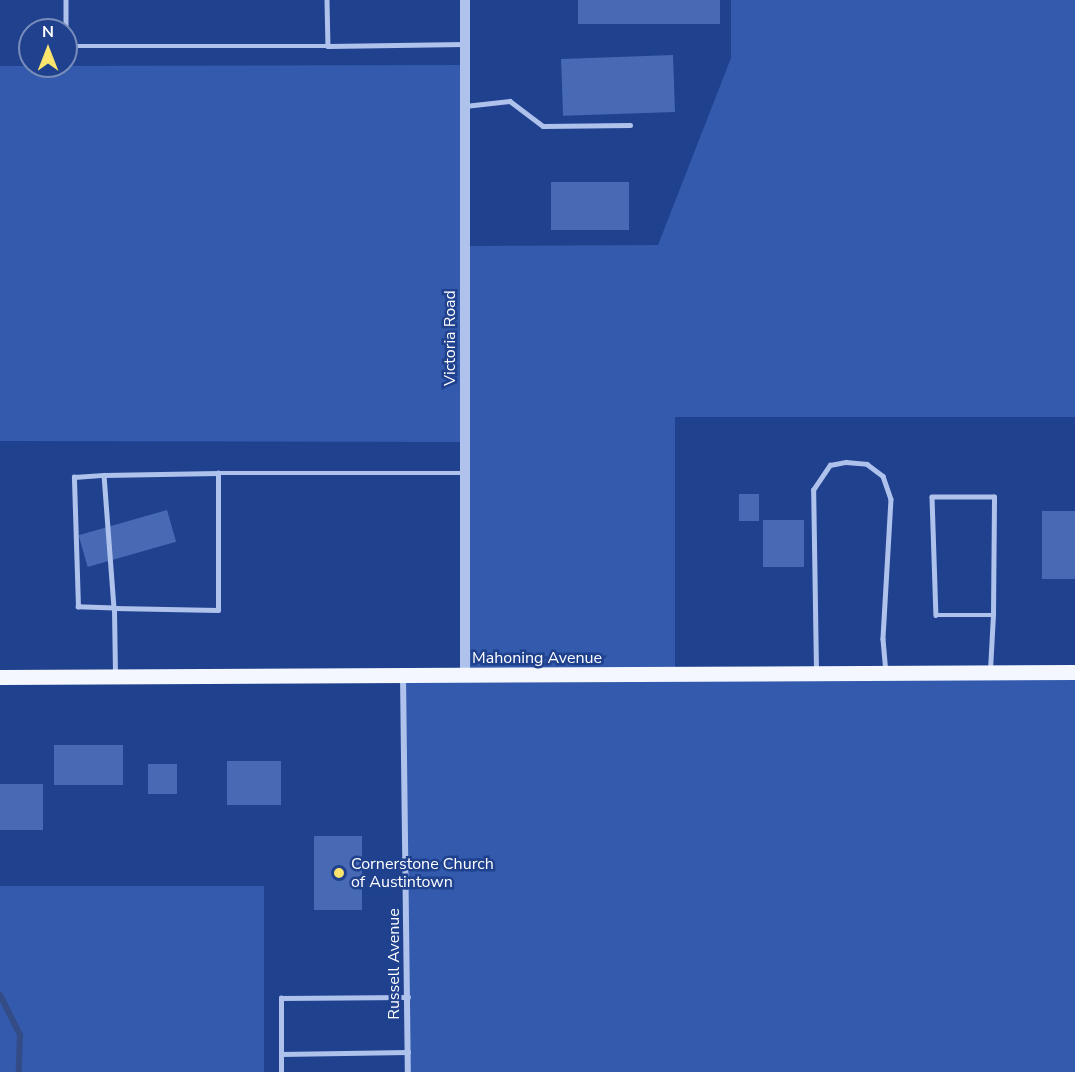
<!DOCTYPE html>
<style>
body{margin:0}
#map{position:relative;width:1075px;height:1072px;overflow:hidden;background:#1f418e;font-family:"Nunito Sans",sans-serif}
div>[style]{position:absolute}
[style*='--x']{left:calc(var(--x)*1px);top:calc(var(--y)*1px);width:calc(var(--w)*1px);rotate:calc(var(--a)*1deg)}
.green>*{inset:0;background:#335aac;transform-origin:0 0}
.stream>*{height:6px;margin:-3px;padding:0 3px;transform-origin:3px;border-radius:3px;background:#334c85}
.building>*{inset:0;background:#486ab5;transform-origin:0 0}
.service>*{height:4.5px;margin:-2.25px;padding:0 2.25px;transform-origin:2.25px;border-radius:2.25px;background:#aec2ec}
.minor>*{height:6px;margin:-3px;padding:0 3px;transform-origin:3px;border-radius:3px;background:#aec2ec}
.tertiary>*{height:10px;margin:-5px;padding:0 5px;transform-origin:5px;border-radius:5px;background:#aec2ec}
.primary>*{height:15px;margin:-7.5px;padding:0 7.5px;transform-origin:7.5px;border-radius:7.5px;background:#f4f7ff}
.dots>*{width:16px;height:16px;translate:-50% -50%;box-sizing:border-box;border:3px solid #1f418e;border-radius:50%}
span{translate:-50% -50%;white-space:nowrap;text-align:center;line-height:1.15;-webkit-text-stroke:5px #1f418e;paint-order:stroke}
.street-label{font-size:16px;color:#fff}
.poi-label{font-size:16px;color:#fff}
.left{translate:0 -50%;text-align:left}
.north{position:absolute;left:18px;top:18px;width:60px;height:60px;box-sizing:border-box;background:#1f418e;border:2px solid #798dbb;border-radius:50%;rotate:0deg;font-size:16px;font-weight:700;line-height:24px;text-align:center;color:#fff}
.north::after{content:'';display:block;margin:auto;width:21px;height:27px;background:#fae46e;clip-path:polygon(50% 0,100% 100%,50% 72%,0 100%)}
</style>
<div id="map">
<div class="green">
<i style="clip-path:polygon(731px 0,1075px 0,1075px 417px,675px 417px,675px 674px,1075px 672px,1075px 1072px,408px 1072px,403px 676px,465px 676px,465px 442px,0 441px,0 66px,465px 65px,466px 246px,658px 245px,731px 58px)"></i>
<i style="left:0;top:886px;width:264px;height:186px"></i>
</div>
<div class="stream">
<i style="--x:0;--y:995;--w:45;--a:63.4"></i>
<i style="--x:20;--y:1035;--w:37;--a:92"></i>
</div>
<div class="building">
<i style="left:578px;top:0;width:142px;height:24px"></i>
<i style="left:673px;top:55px;width:57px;height:112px;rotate:88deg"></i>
<i style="left:629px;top:182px;width:48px;height:78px;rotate:90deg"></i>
<i style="left:739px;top:494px;width:20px;height:27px"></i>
<i style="left:167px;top:510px;width:33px;height:92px;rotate:74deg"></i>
<i style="left:1042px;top:511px;width:33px;height:68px"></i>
<i style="left:763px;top:520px;width:41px;height:47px"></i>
<i style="left:123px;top:745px;width:40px;height:69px;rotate:90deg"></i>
<i style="left:227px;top:761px;width:54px;height:44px"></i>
<i style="left:148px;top:764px;width:29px;height:30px"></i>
<i style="left:0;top:784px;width:43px;height:46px"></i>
<i style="left:314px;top:836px;width:48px;height:74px"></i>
</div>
<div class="service">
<i style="--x:66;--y:0;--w:46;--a:90"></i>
<i style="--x:66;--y:46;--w:262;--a:0"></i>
<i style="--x:327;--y:0;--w:46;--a:88.8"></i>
<i style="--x:328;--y:46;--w:137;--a:-0.8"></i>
<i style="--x:465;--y:106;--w:45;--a:-6.3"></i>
<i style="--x:510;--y:101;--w:41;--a:37.1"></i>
<i style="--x:543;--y:126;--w:87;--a:-0.7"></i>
<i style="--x:104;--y:475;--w:133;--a:85.7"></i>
<i style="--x:114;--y:608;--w:36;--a:-178"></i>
<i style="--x:78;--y:607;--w:130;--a:-91.8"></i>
<i style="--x:74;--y:477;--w:30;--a:-4"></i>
<i style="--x:104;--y:475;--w:114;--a:-1"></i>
<i style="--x:990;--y:670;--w:55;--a:-86.9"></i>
<i style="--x:993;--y:615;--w:118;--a:-89.5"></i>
<i style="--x:994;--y:497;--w:62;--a:180"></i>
<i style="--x:932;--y:497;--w:118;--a:88.1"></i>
<i style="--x:936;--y:615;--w:57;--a:0"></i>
<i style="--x:816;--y:671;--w:181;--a:-90.9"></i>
<i style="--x:813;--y:490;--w:30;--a:-56"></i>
<i style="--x:830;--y:465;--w:16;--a:-11"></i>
<i style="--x:846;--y:462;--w:21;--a:5"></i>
<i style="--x:867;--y:464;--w:20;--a:37"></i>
<i style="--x:883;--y:476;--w:24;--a:71"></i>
<i style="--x:891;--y:499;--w:140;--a:93.3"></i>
<i style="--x:883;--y:639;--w:32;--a:85"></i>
<i style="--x:115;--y:674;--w:66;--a:-90.9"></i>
<i style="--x:114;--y:608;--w:104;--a:1.1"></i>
<i style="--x:218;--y:610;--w:137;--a:-90"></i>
<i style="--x:218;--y:473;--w:246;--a:0"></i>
<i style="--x:281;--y:1054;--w:127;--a:-0.9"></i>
<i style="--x:281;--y:1072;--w:74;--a:-90"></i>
<i style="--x:281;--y:998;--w:127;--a:-0.5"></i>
</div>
<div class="minor">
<i style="--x:403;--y:676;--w:396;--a:89.3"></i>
</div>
<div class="tertiary">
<i style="--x:465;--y:676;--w:676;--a:-90"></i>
</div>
<div class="primary">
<i style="--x:0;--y:677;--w:1075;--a:-0.27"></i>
</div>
<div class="dots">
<i style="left:339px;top:873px;background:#fae46e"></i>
</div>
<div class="street-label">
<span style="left:450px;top:338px;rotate:-90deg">Victoria Road</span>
<span style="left:537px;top:658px">Mahoning Avenue</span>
<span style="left:394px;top:964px;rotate:-90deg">Russell Avenue</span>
</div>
<div class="poi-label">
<span class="left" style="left:351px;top:873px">Cornerstone Church<br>of Austintown</span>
</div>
<div class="north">N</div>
</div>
